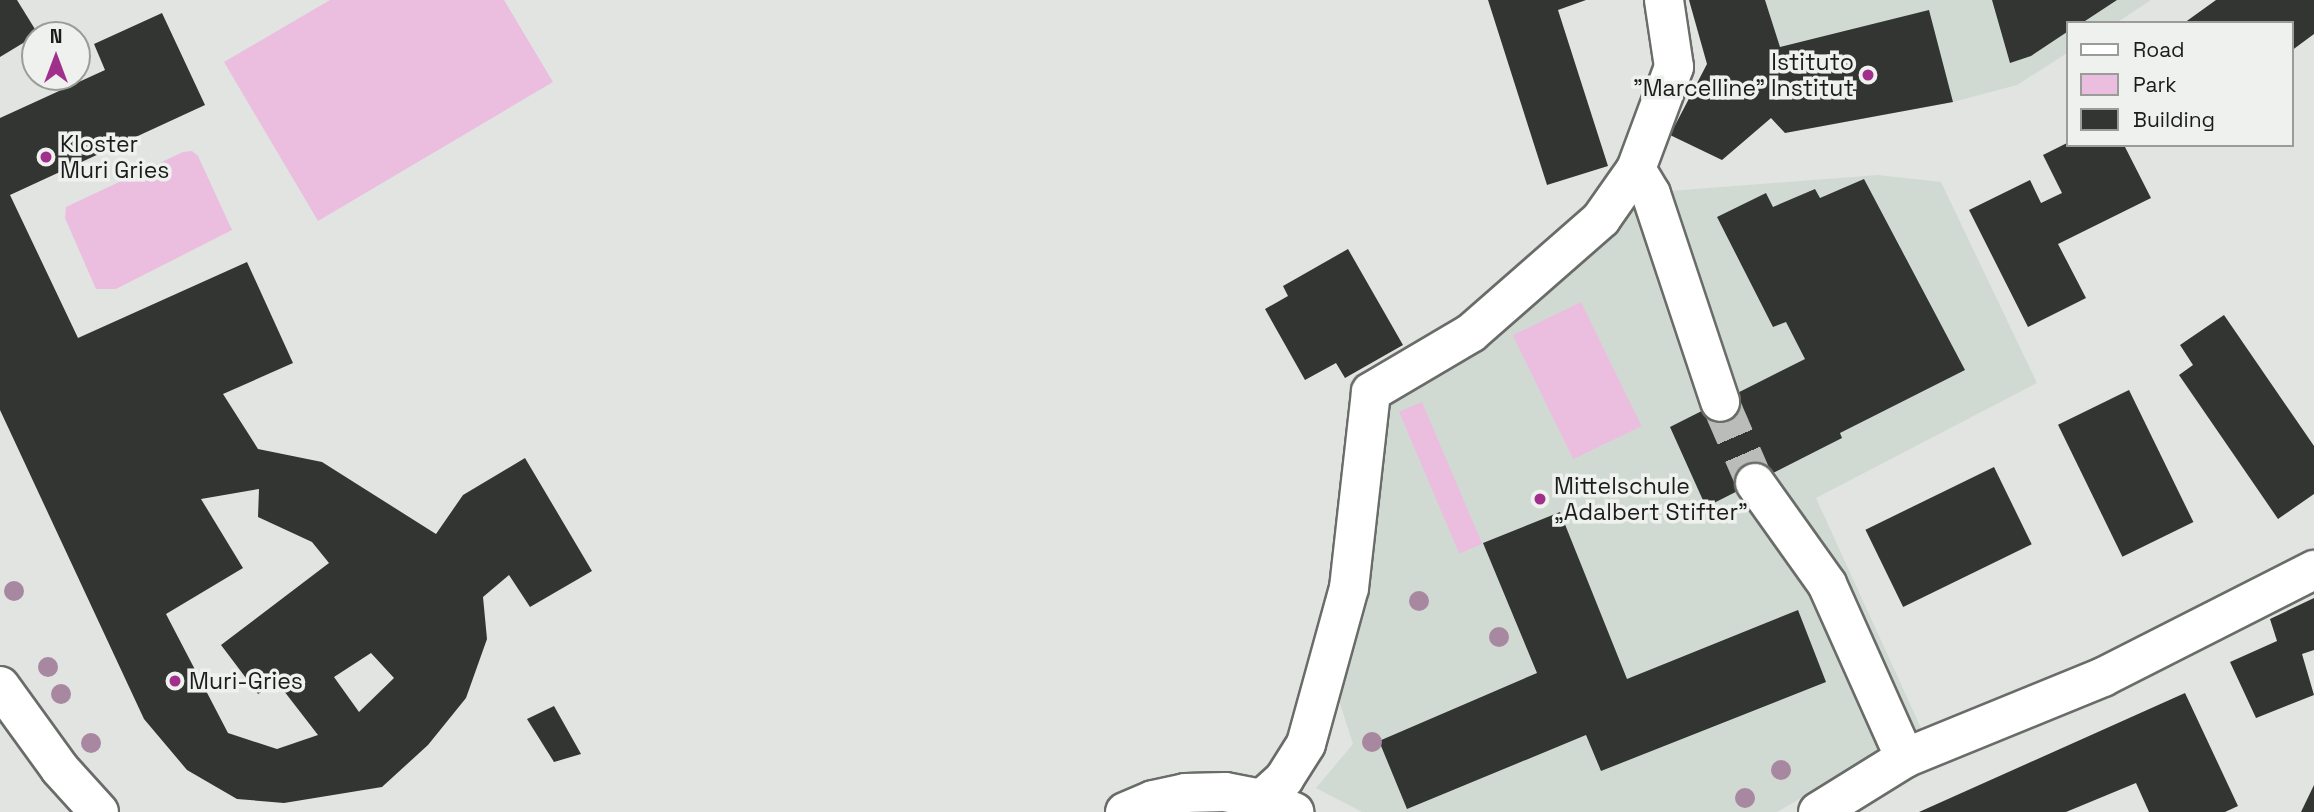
<!DOCTYPE html>
<meta charset="utf-8">
<style>
body{margin:0}
#map{position:relative;width:2314px;height:812px;overflow:hidden;background:#e1e4e1;font-family:"Space Grotesk",sans-serif}
div>[style]{position:absolute}
[style*='--x']{left:calc(var(--x)*1px);top:calc(var(--y)*1px);width:calc(var(--w)*1px);rotate:calc(var(--a)*1deg)}
.built>*{inset:0;background:#d1dad2}
.green>*{inset:0;background:#ebbedf;transform-origin:0 0}
.building>*{inset:0;background:#333533;transform-origin:0 0}
.minor-tunnel>*{height:38px;margin-top:-19px;transform-origin:0;background:repeating-linear-gradient(90deg,#b9bcb9 0 38px,transparent 0 57px)}
.roads{filter:drop-shadow(2px 0 #696c69) drop-shadow(-2px 0 #696c69) drop-shadow(0 2px #696c69) drop-shadow(0 -2px #696c69)}
.minor>*{height:38px;margin:-19px;padding:0 19px;transform-origin:19px;border-radius:19px;background:#fff}
.major>*{height:38px;margin:-19px;padding:0 19px;transform-origin:19px;border-radius:19px;background:#fff}
.trees>*{width:20px;height:20px;margin:-10px;border-radius:50%;background:#a788a0}
.dots>*{width:19px;height:19px;translate:-50% -50%;box-sizing:border-box;border:4px solid #eef1ee;border-radius:50%}
span{translate:-50% -50%;white-space:nowrap;text-align:center;line-height:1.15;-webkit-text-stroke:7px #eef1ee;paint-order:stroke}
.poi-label{font-size:23px;color:#1b1c1b}
.right{translate:-100% -50%;text-align:right}
.left{translate:0 -50%;text-align:left}
.legend{position:absolute;left:2066px;top:21px;width:228px;height:126px;box-sizing:border-box;background:#eef1ee;border:2px solid #9a9c9a;margin:0;padding:9px 12px;list-style:none;font-size:21px;color:#1b1c1b}
.legend li{display:flex;align-items:center;gap:14px;height:35px}
.legend b{width:35px;border:2px solid #9a9c9a}
.north{position:absolute;left:21px;top:21px;width:70px;height:70px;box-sizing:border-box;background:#eef1ee;border:2px solid #9a9c9a;border-radius:50%;rotate:0deg;font-size:19px;font-weight:700;line-height:28px;text-align:center;color:#1b1c1b}
.north::after{content:'';display:block;margin:auto;width:24px;height:32px;background:#a1308d;clip-path:polygon(50% 0,100% 100%,50% 72%,0 100%)}
</style>
<div id="map">
<div class="built">
<i style="clip-path:polygon(1689px 0,2151px 0,2116px 23px,2067px 23px,2067px 53px,2017px 85px,1953px 102px,1785px 133px,1771px 118px,1722px 160px,1670px 135px,1707px 64px)"></i>
<i style="clip-path:polygon(1878px 175px,1941px 182px,2037px 383px,1816px 498px,1921px 728px,1777px 812px,1362px 812px,1316px 788px,1353px 744px,1336px 691px,1380px 397px,1629px 207px,1670px 191px)"></i>
</div>
<div class="green">
<i style="clip-path:polygon(330px 0,504px 0,553px 82px,318px 221px,224px 62px)"></i>
<i style="clip-path:polygon(192px 151px,198px 156px,232px 230px,116px 289px,96px 289px,65px 218px,66px 207px,183px 152px)"></i>
<i style="left:1581px;top:302px;width:138px;height:76px;rotate:64deg"></i>
<i style="left:1422px;top:402px;width:154px;height:25px;rotate:67deg"></i>
</div>
<div class="building">
<i style="clip-path:polygon(0 0,17px 0,38px 34px,0 57px)"></i>
<i style="clip-path:polygon(1488px 0,1586px 0,1558px 10px,1608px 166px,1547px 185px)"></i>
<i style="clip-path:polygon(1689px 0,1765px 0,1780px 47px,1929px 10px,1953px 102px,1785px 133px,1771px 118px,1722px 160px,1670px 135px,1707px 64px)"></i>
<i style="clip-path:polygon(1992px 0,2117px 0,2082px 23px,2067px 23px,2067px 32px,2031px 56px,2010px 63px)"></i>
<i style="clip-path:polygon(2216px 0,2314px 0,2314px 34px,2291px 51px,2291px 23px,2184px 23px)"></i>
<i style="clip-path:polygon(evenodd,162px 13px,205px 105px,10px 195px,78px 338px,247px 262px,293px 363px,223px 394px,258px 449px,322px 462px,436px 534px,463px 495px,525px 458px,592px 571px,530px 607px,509px 575px,483px 597px,487px 639px,466px 698px,428px 745px,382px 787px,284px 803px,237px 799px,187px 770px,144px 719px,0 410px,0 118px,105px 70px,94px 44px,162px 13px,259px 489px,258px 517px,312px 542px,329px 563px,221px 645px,258px 694px,277px 682px,318px 735px,277px 749px,228px 733px,166px 614px,243px 568px,201px 499px,259px 489px,162px 13px,371px 653px,394px 678px,359px 712px,334px 677px,371px 653px)"></i>
<i style="clip-path:polygon(2067px 143px,2124px 145px,2151px 198px,2058px 244px,2086px 298px,2028px 327px,1969px 210px,2030px 180px,2041px 203px,2062px 193px,2043px 155px)"></i>
<i style="clip-path:polygon(1864px 179px,1965px 370px,1840px 433px,1842px 438px,1706px 507px,1670px 427px,1805px 359px,1786px 322px,1773px 327px,1717px 217px,1766px 193px,1773px 207px,1815px 189px,1820px 198px)"></i>
<i style="clip-path:polygon(1348px 249px,1403px 345px,1345px 378px,1336px 363px,1305px 380px,1265px 309px,1288px 296px,1283px 286px)"></i>
<i style="clip-path:polygon(2224px 315px,2314px 446px,2314px 494px,2278px 519px,2179px 375px,2193px 365px,2180px 345px)"></i>
<i style="left:2129px;top:390px;width:147px;height:79px;rotate:64deg"></i>
<i style="left:1994px;top:467px;width:86px;height:143px;rotate:64deg"></i>
<i style="clip-path:polygon(1560px 512px,1627px 679px,1798px 610px,1826px 682px,1601px 771px,1586px 735px,1407px 809px,1379px 741px,1537px 673px,1483px 543px)"></i>
<i style="clip-path:polygon(2314px 598px,2314px 650px,2302px 654px,2314px 695px,2256px 718px,2230px 662px,2277px 641px,2270px 619px)"></i>
<i style="clip-path:polygon(2185px 693px,2238px 806px,2225px 812px,2149px 812px,2136px 783px,2066px 812px,1919px 812px)"></i>
<i style="clip-path:polygon(554px 706px,581px 754px,554px 762px,527px 719px)"></i>
<i style="clip-path:polygon(2314px 785px,2314px 812px,2301px 812px)"></i>
</div>
<div class="minor-tunnel">
<i style="--x:1720;--y:402;--w:88;--a:66.6"></i>
</div>
<div class="roads">
<div class="minor">
<i style="--x:1636;--y:169;--w:29;--a:59"></i>
<i style="--x:1651;--y:194;--w:219;--a:71.6"></i>
<i style="--x:1755;--y:483;--w:124;--a:54.5"></i>
<i style="--x:1827;--y:584;--w:191;--a:65.9"></i>
<i style="--x:1262;--y:799;--w:30;--a:-42"></i>
<i style="--x:1284;--y:779;--w:41;--a:-57.8"></i>
<i style="--x:1306;--y:744;--w:162;--a:-74.6"></i>
<i style="--x:1349;--y:588;--w:197;--a:-83.6"></i>
<i style="--x:1371;--y:392;--w:116;--a:-30.5"></i>
<i style="--x:1471;--y:333;--w:173;--a:-41.2"></i>
<i style="--x:1601;--y:219;--w:61;--a:-55"></i>
<i style="--x:1636;--y:169;--w:109;--a:-69.6"></i>
<i style="--x:1674;--y:67;--w:68;--a:-98.5"></i>
<i style="--x:1125;--y:812;--w:30;--a:-23"></i>
<i style="--x:1153;--y:800;--w:33;--a:-12"></i>
<i style="--x:1185;--y:793;--w:40;--a:-1.4"></i>
<i style="--x:1225;--y:792;--w:38;--a:11"></i>
<i style="--x:1262;--y:799;--w:35;--a:22"></i>
<i style="--x:1818;--y:812;--w:102;--a:-31.8"></i>
<i style="--x:1905;--y:758;--w:214;--a:-22.2"></i>
<i style="--x:2103;--y:677;--w:237;--a:-26.9"></i>
</div>
<div class="major">
<i style="--x:0;--y:686;--w:102;--a:54.1"></i>
<i style="--x:60;--y:769;--w:58;--a:47.8"></i>
</div>
</div>
<div class="trees">
<i style="left:14px;top:591px"></i>
<i style="left:1419px;top:601px"></i>
<i style="left:1499px;top:637px"></i>
<i style="left:48px;top:667px"></i>
<i style="left:61px;top:694px"></i>
<i style="left:1372px;top:742px"></i>
<i style="left:91px;top:743px"></i>
<i style="left:1781px;top:770px"></i>
<i style="left:1745px;top:798px"></i>
</div>
<div class="dots">
<i style="left:1868px;top:75px;background:#a1308d"></i>
<i style="left:46px;top:157px;background:#a1308d"></i>
<i style="left:1540px;top:499px;background:#a1308d"></i>
<i style="left:175px;top:681px;background:#a1308d"></i>
</div>
<div class="poi-label">
<span class="right" style="left:1854px;top:75px">Istituto<br>"Marcelline" Institut</span>
<span class="left" style="left:60px;top:157px">Kloster<br>Muri Gries</span>
<span class="left" style="left:1554px;top:499px">Mittelschule<br>„Adalbert Stifter”</span>
<span class="left" style="left:189px;top:681px">Muri-Gries</span>
</div>
<ul class="legend">
<li><b style="height:9px;background:#fff"></b>Road</li>
<li><b style="height:19px;background:#ebbedf"></b>Park</li>
<li><b style="height:19px;background:#333533"></b>Building</li>
</ul>
<div class="north">N</div>
</div>
